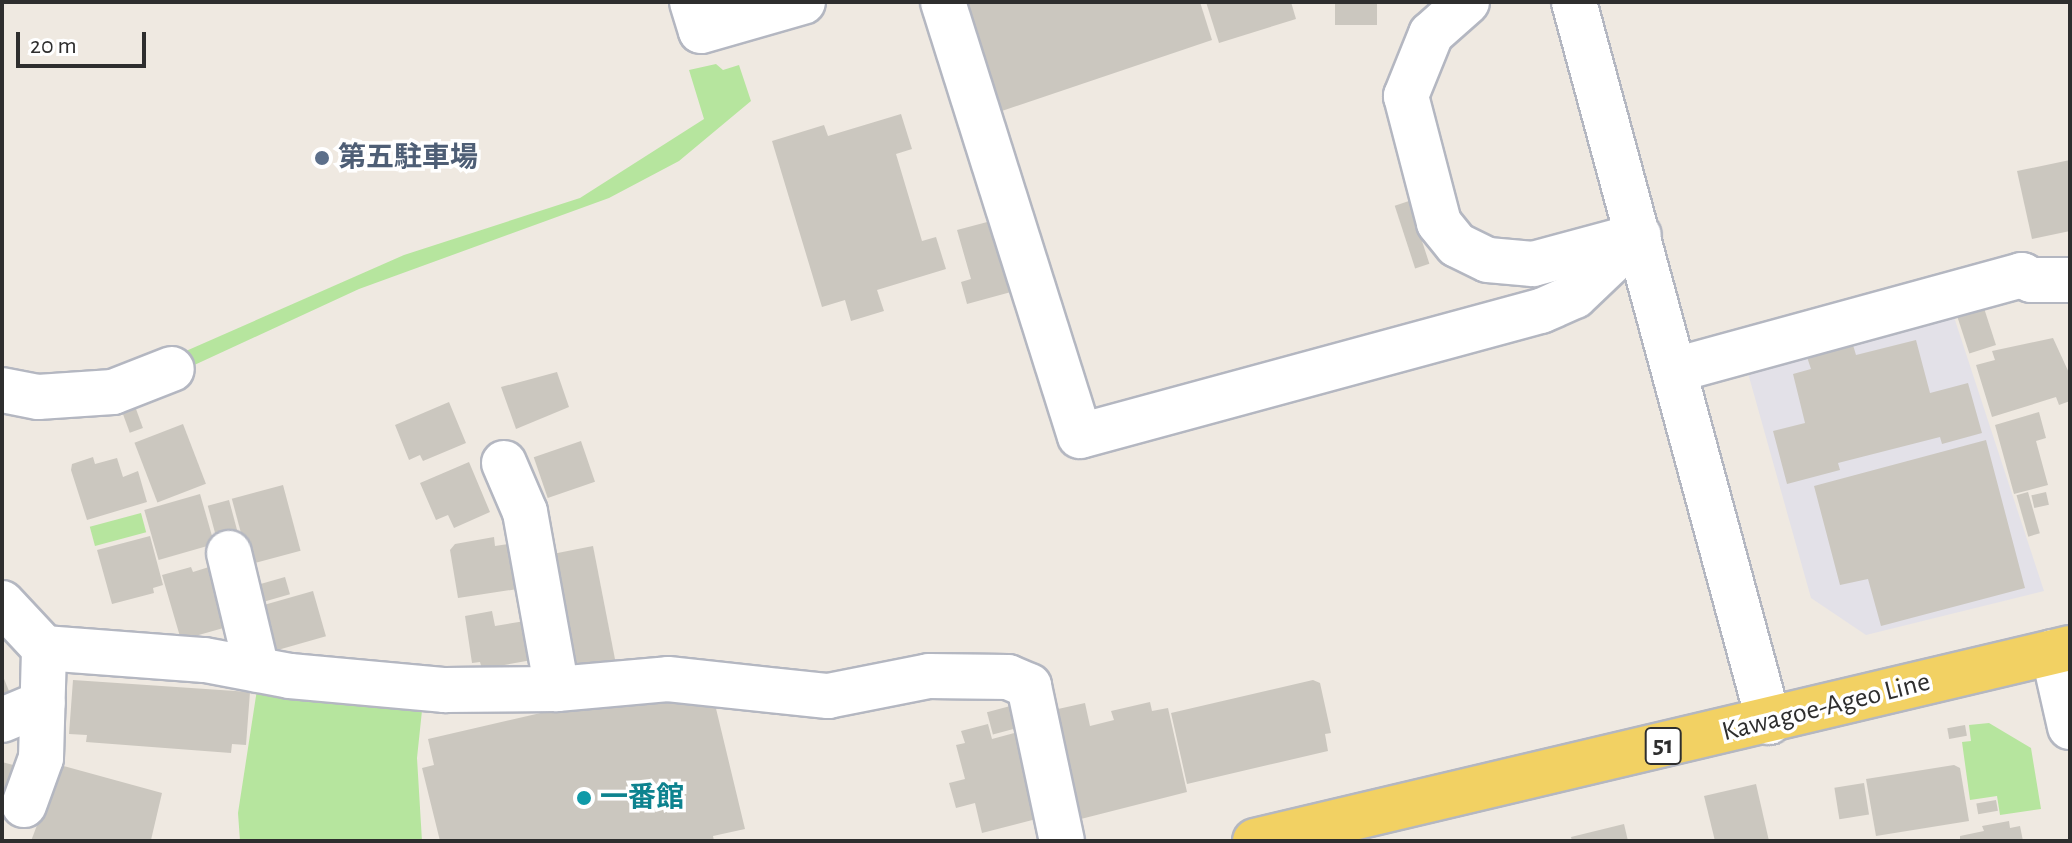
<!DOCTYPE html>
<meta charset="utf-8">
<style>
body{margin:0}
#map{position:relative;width:2072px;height:843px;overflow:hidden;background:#efe9e1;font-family:"Alegreya Sans","Noto Sans JP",sans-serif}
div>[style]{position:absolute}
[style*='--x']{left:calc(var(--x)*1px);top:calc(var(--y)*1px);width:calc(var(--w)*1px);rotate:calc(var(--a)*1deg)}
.industrial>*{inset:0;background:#e3e1e8}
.green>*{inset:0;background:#b6e59e;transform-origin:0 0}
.building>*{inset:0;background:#cbc7bf;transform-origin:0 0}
.roads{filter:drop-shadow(2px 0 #b4b7c1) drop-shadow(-2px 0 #b4b7c1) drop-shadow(0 2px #b4b7c1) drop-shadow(0 -2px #b4b7c1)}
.minor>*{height:44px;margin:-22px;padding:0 22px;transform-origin:22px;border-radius:22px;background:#fff}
.major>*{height:44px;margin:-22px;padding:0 22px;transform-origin:22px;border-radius:22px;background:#f2d163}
.dots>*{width:22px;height:22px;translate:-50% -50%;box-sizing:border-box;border:4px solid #fff;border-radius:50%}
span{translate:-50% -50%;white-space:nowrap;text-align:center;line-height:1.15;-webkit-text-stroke:7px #fff;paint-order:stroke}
.shield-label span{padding:2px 6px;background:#fff;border:2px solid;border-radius:6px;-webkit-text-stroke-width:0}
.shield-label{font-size:26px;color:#2e2e2e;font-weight:700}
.service-label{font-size:28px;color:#4e5e75;font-weight:700}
.left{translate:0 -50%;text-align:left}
.street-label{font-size:28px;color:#2e2e2e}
.culture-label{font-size:28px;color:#0d838f;font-weight:700}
.frame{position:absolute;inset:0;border:4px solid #2e2e2e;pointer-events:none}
.scale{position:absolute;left:16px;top:32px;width:130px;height:36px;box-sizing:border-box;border:4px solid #2e2e2e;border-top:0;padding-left:10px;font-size:24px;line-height:28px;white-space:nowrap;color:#2e2e2e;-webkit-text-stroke:6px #fff;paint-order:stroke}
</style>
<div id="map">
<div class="industrial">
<i style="clip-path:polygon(1952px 311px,2044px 591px,1866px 635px,1811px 598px,1746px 366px)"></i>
</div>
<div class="green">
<i style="clip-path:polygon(716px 64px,723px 70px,739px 65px,751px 101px,679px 161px,609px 198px,359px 289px,177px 373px,170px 358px,404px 255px,580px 198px,704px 119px,689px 70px)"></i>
<i style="left:141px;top:513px;width:20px;height:53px;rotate:75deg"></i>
<i style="clip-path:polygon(258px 683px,423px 701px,417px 758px,422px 841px,240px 841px,238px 813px)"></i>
<i style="clip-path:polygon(1989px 723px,2031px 748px,2041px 809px,2000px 815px,1997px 796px,1970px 800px,1962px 742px,1971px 741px,1969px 725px)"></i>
</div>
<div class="building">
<i style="clip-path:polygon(963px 2px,1200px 2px,1212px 40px,993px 114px)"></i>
<i style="clip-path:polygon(1206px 2px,1291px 2px,1296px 19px,1219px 43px)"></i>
<i style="left:1335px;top:2px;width:42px;height:23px"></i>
<i style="clip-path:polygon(901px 114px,912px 149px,896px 154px,922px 241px,936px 237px,946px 269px,877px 290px,884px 311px,851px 321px,845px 300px,822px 307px,772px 141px,824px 125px,828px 136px)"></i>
<i style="clip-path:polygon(2070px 160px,2070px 231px,2032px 239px,2017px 171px)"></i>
<i style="left:1409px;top:201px;width:66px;height:15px;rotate:72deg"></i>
<i style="clip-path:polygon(991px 221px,1011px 292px,967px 304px,961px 282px,971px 279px,957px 230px)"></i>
<i style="left:1983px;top:305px;width:42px;height:28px;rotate:72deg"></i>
<i style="clip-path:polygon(2053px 338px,2070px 375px,2070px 401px,2059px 405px,2056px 397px,1992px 417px,1976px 365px,1995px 360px,1992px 351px)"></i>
<i style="clip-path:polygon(1916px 340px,1930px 393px,1968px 383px,1982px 433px,1942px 444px,1940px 437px,1838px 463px,1840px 470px,1787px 484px,1773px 431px,1805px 423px,1793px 374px,1811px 369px,1807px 357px,1853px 345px,1856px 355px)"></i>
<i style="clip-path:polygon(557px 372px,569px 407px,516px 429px,501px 387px)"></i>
<i style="left:132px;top:398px;width:32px;height:14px;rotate:70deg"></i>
<i style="clip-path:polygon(449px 402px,466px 443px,423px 461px,420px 455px,409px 460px,395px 425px)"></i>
<i style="clip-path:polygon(2039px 412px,2046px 438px,2036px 441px,2048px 485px,2014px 494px,1995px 425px)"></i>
<i style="left:183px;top:424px;width:64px;height:52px;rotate:69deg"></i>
<i style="clip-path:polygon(1986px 440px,2025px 588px,1881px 626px,1868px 579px,1840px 585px,1814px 486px)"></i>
<i style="left:581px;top:441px;width:43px;height:50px;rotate:71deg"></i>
<i style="clip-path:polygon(93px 457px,95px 464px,117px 458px,123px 477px,138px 471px,147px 502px,87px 520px,71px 470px,72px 464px)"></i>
<i style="clip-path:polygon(469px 462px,490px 512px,454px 528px,448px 515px,436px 520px,420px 483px)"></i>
<i style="left:283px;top:485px;width:68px;height:53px;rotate:75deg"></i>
<i style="left:2028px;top:492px;width:43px;height:12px;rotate:74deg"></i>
<i style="left:2046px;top:492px;width:13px;height:15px;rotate:77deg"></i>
<i style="left:200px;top:494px;width:52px;height:58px;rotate:74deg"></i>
<i style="left:229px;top:500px;width:34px;height:22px;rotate:75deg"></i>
<i style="clip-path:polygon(150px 536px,163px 585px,153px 588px,154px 593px,112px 604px,97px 550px)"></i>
<i style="clip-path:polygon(494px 537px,495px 546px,516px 543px,524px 588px,458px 598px,450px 550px,455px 544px)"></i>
<i style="left:593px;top:546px;width:118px;height:40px;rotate:79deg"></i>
<i style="clip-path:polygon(191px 567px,193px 572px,209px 567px,227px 627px,181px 640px,162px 575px)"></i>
<i style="left:285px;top:577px;width:18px;height:30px;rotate:74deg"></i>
<i style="left:313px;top:591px;width:47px;height:52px;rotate:74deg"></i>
<i style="clip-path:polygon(492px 611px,495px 626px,525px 621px,532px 660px,482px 669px,480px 662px,472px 663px,465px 616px)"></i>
<i style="clip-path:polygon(2px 674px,9px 691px,2px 694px)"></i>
<i style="clip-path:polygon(73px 680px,250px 692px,246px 745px,232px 744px,231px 753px,86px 742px,87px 735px,69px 734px)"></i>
<i style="clip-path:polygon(1313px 680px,1320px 683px,1331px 733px,1325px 734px,1328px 751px,1187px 784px,1171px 713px)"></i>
<i style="clip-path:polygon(619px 695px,713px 696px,745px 829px,713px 836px,714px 841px,440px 841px,422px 768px,434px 765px,428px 739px)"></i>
<i style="clip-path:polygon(1150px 702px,1152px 711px,1168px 708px,1187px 792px,1069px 822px,1049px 711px,1085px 703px,1090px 726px,1114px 720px,1111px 711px)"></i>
<i style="left:1014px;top:705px;width:23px;height:28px;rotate:75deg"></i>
<i style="clip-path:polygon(988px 724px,992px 739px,1022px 731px,1044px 817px,982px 833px,975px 803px,956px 808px,949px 783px,965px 779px,956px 745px,965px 743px,961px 731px)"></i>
<i style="left:1965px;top:725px;width:11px;height:18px;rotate:80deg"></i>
<i style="clip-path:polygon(2px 762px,17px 766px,3px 821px,2px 821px)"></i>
<i style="clip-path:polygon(60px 765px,162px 793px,151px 840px,31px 841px)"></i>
<i style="clip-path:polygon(1954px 765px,1960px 768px,1969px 821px,1876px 836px,1866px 779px)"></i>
<i style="left:1864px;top:783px;width:32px;height:30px;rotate:81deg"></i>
<i style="clip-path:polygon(1756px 784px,1769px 841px,1715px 841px,1704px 796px)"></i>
<i style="left:1996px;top:800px;width:11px;height:20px;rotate:80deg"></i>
<i style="clip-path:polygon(2009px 821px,2010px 828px,2020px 826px,2023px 841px,1960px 841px,1960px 836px,1984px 831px,1982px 826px)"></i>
<i style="clip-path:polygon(1624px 824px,1628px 841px,1572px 841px,1571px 837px)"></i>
</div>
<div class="roads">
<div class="minor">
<i style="--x:692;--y:2;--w:30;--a:73"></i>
<i style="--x:701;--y:31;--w:106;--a:-15.9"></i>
<i style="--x:943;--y:2;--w:455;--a:72.5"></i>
<i style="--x:1080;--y:436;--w:478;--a:-15.2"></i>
<i style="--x:1541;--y:311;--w:37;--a:-24"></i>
<i style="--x:1575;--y:296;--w:88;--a:-43.6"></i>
<i style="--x:1467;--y:2;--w:48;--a:138.4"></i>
<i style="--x:1431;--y:34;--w:67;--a:112"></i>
<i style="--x:1406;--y:96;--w:131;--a:75.4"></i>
<i style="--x:1439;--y:223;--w:28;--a:51"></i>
<i style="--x:1457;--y:245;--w:34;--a:26"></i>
<i style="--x:1488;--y:260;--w:45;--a:5.1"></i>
<i style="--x:1533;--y:264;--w:104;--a:-15.1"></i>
<i style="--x:1574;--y:2;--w:746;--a:74.85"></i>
<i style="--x:1675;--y:370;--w:360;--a:-15.3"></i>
<i style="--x:2022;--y:275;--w:10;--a:29"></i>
<i style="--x:2031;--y:280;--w:39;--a:0"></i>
<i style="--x:2;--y:390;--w:37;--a:11"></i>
<i style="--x:38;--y:397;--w:75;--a:-3.8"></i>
<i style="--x:113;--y:392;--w:63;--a:-21.3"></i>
<i style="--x:504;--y:463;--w:53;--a:66.8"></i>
<i style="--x:525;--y:512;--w:180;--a:79.8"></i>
<i style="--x:229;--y:553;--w:120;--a:76.5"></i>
<i style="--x:2;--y:603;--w:62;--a:47"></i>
<i style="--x:44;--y:648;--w:161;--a:4.3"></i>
<i style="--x:205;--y:660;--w:86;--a:10.7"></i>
<i style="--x:290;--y:676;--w:156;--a:5.2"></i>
<i style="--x:445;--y:690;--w:112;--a:-0.5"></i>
<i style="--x:557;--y:689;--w:111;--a:-5.1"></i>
<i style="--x:668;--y:679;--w:161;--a:6.1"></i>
<i style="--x:828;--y:696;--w:103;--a:-11.2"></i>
<i style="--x:929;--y:676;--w:79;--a:0.7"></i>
<i style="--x:1008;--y:677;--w:23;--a:23"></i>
<i style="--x:1029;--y:686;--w:158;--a:78"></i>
<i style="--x:2053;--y:652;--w:77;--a:77.2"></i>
<i style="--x:2;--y:720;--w:44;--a:-22.5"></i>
<i style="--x:24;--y:805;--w:50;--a:-70.1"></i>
<i style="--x:41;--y:758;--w:110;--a:-88.4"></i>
</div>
<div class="major">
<i style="--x:1255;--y:841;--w:838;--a:-13.32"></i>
</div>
</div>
<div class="dots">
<i style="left:322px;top:158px;background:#5c6f8a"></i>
<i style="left:584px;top:798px;background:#0f9aa8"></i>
</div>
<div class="shield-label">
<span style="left:1663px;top:746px">51</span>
</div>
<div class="service-label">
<span class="left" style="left:338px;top:158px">第五駐車場</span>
</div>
<div class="street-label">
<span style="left:1826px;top:707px;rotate:-14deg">Kawagoe-Ageo Line</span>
</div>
<div class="culture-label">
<span class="left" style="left:600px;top:798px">一番館</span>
</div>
<div class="frame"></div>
<div class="scale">20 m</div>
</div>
